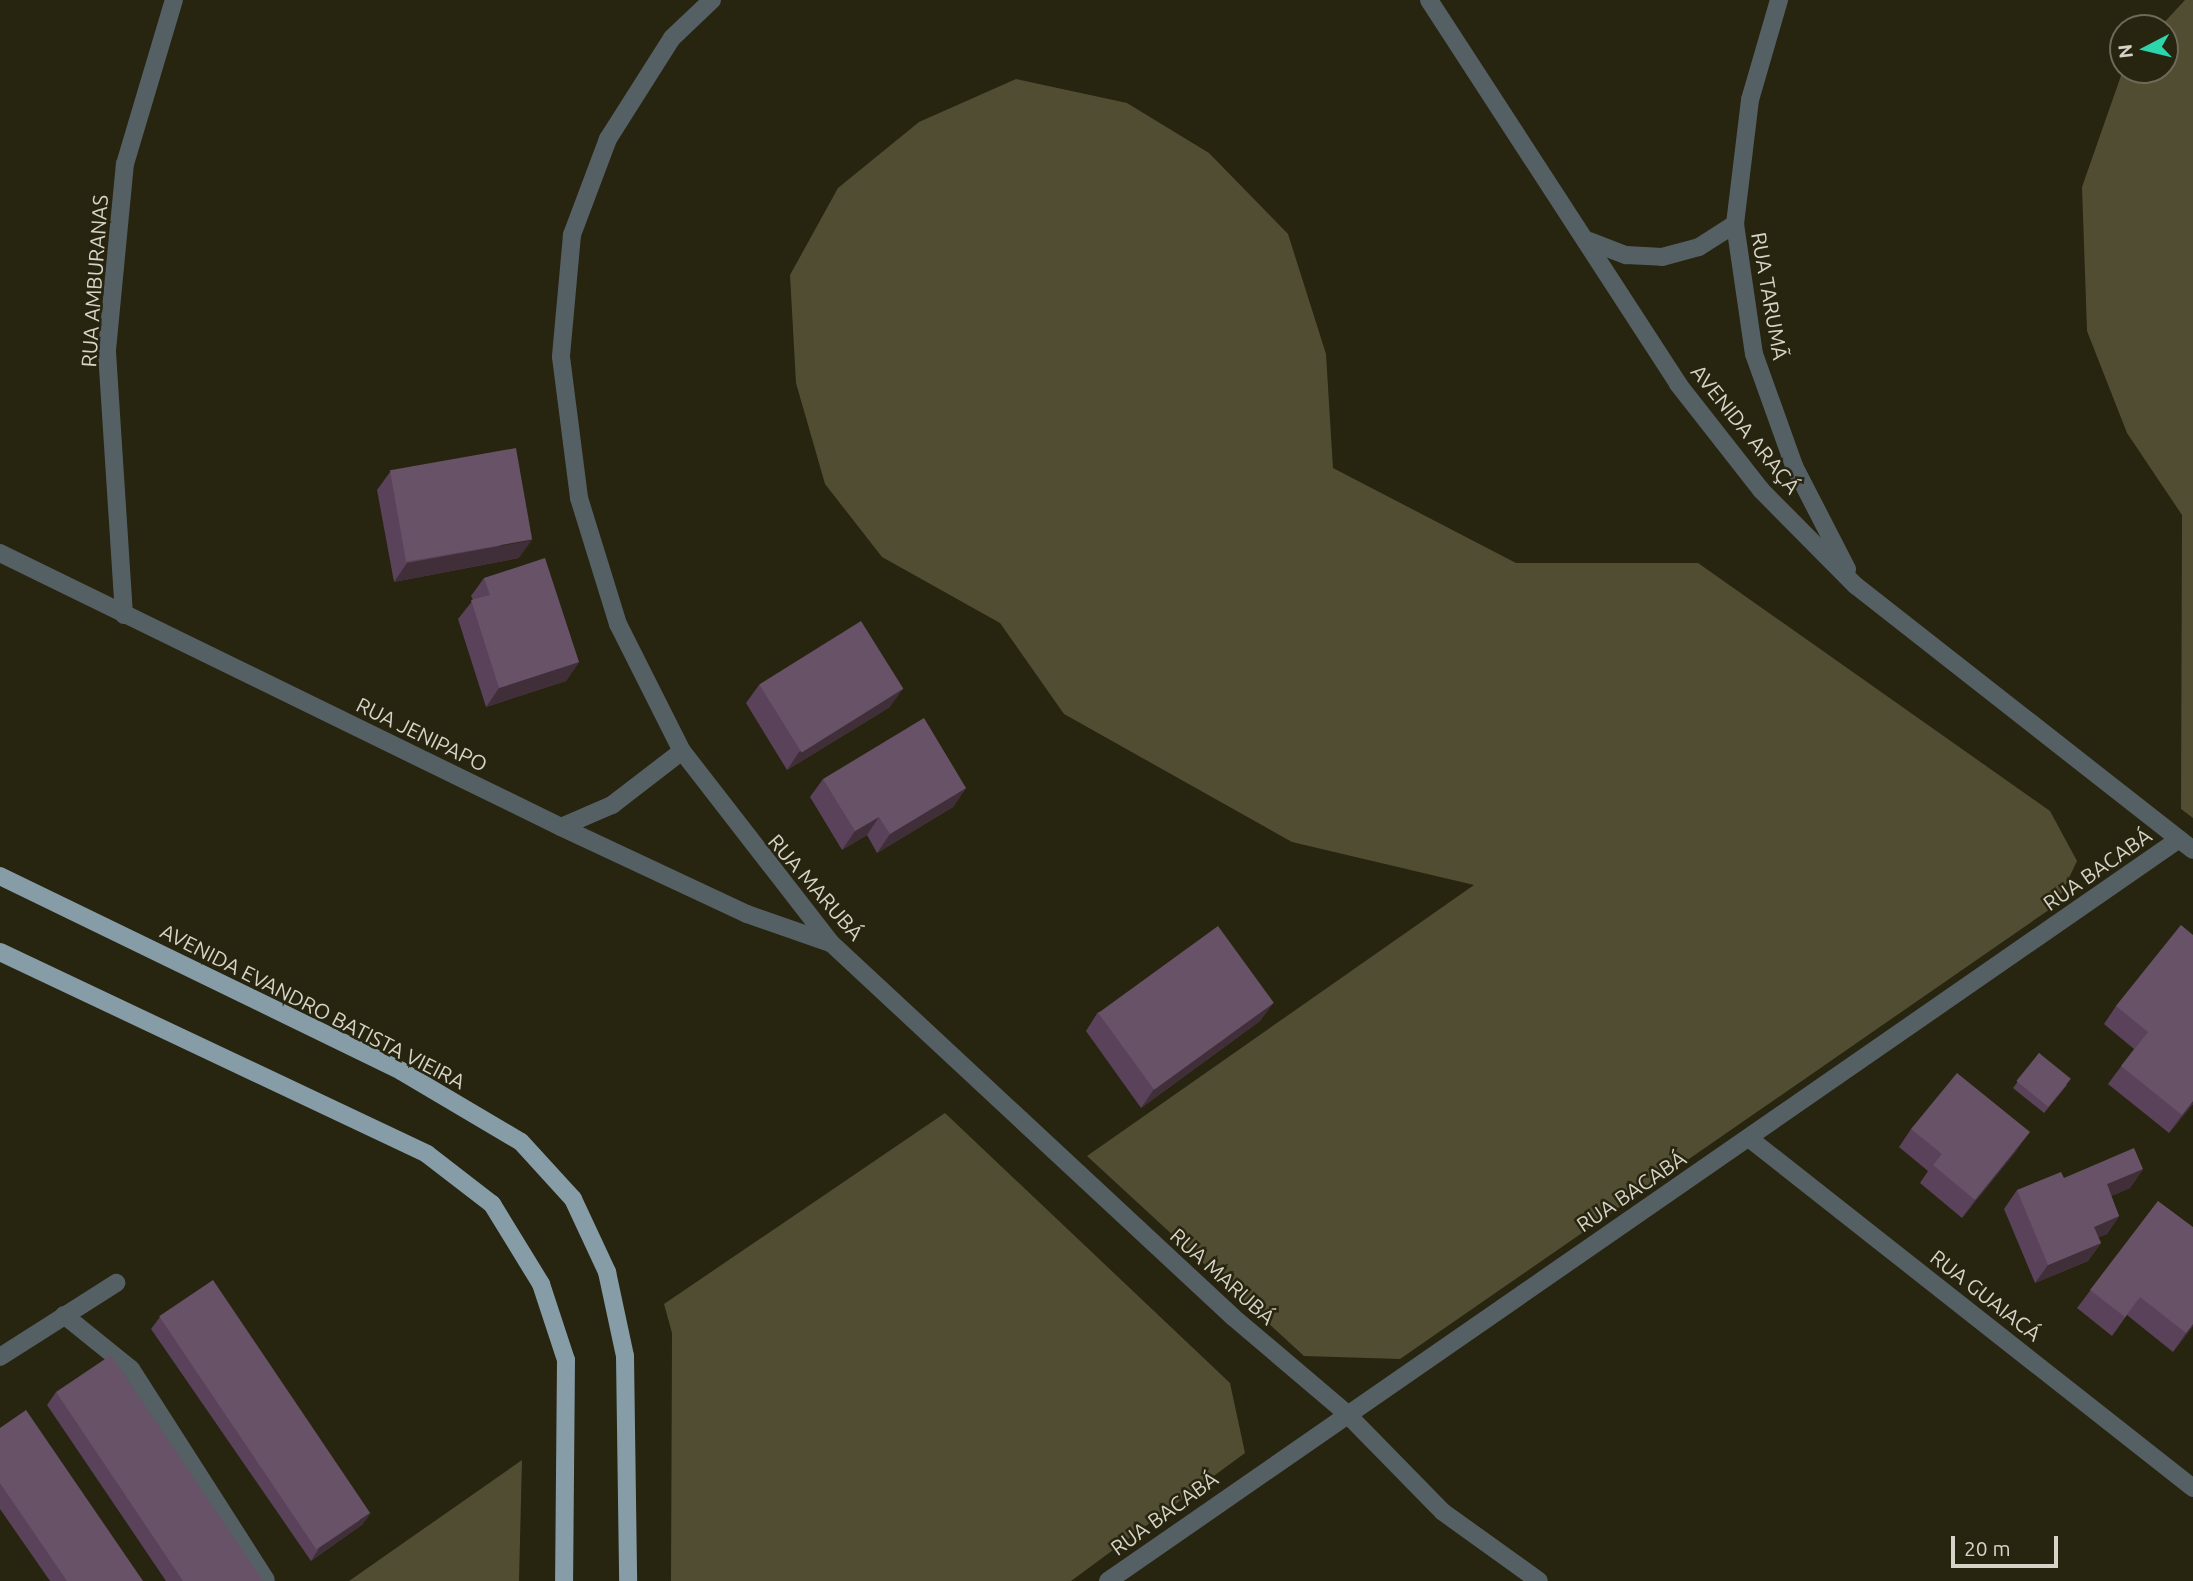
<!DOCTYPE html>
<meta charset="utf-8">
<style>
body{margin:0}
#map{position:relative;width:2193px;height:1581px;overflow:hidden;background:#27240f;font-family:Ubuntu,sans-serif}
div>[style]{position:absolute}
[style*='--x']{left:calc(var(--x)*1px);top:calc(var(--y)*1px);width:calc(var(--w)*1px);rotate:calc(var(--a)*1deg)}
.green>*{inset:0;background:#514d32}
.minor>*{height:18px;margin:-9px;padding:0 9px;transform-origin:9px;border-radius:9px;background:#556065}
.major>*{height:18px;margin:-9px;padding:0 9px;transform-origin:9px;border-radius:9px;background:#869ca7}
.wall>*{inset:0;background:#5a425b}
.shaded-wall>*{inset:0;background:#402f38}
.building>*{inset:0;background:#685267;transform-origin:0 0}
span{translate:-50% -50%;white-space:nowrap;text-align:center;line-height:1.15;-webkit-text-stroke:5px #27240f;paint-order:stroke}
.street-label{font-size:21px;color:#d6d4c7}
.north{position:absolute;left:2109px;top:14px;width:70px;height:70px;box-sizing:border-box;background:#27240f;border:2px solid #6d6a59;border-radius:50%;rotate:263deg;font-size:19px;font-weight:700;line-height:28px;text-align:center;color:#d6d4c7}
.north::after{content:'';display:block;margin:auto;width:24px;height:32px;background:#2cd5ab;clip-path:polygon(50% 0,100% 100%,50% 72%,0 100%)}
.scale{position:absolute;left:1951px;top:1536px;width:107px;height:32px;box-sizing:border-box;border:4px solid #d6d4c7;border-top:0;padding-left:9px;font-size:21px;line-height:24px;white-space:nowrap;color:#d6d4c7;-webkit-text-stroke:5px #27240f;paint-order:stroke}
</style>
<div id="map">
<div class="green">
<i style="clip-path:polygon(2185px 0,2193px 0,2193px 818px,2181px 809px,2182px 515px,2127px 433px,2087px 331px,2082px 187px,2123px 70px,2165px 70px,2165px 28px,2159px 28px)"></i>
<i style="clip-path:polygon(1016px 79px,1127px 103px,1209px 153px,1288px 234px,1326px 354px,1333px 468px,1516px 563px,1698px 563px,2050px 811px,2077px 861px,2056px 905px,1400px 1359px,1304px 1356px,1087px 1156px,1474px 885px,1292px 842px,1064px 714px,1000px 623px,882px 557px,825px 484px,796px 383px,790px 275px,838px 188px,919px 122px)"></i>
<i style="clip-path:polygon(945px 1113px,1230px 1383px,1245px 1453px,1071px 1581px,671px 1581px,672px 1333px,664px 1304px)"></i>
<i style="clip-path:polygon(522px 1460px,519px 1581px,349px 1581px)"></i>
</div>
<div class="minor">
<i style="--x:712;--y:0;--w:55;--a:136.5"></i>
<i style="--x:672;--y:38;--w:120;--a:122.4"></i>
<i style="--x:608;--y:139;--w:103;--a:110.6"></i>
<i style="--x:572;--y:235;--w:122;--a:95.2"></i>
<i style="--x:561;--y:357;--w:142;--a:82.7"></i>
<i style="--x:579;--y:498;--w:132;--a:72.8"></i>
<i style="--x:618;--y:624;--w:142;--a:63.3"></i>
<i style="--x:682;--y:751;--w:243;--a:52.2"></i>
<i style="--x:831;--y:943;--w:549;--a:42.93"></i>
<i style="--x:1233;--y:1317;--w:147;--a:40.3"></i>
<i style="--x:1345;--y:1412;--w:140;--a:45.6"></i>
<i style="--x:1443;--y:1512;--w:118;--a:35.7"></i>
<i style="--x:1429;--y:0;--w:458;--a:57"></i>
<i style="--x:1678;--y:384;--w:135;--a:51.9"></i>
<i style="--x:1761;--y:490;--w:134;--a:45.3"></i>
<i style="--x:1855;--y:585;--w:429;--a:38.1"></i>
<i style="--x:1779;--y:0;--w:104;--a:106.2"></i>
<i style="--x:1750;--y:100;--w:125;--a:96.9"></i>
<i style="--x:1735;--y:224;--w:131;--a:81.7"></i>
<i style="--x:1754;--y:354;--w:119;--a:70.3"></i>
<i style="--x:1794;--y:466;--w:116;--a:62.8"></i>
<i style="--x:1589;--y:241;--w:40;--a:21"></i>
<i style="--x:1626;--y:255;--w:36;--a:3"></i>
<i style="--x:1662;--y:257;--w:38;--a:-15"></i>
<i style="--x:1699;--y:247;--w:43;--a:-32.6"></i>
<i style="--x:0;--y:553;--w:624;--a:26.03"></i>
<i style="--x:561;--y:827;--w:205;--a:25.1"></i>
<i style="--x:747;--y:914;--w:88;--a:19.3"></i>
<i style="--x:124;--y:615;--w:266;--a:-93.7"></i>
<i style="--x:107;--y:350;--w:187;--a:-84.5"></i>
<i style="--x:125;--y:164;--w:171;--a:-73.4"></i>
<i style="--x:561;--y:827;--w:56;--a:-23.3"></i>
<i style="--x:612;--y:805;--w:88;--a:-37.6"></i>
<i style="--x:1750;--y:1139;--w:564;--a:38.23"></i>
<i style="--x:64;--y:1315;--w:86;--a:38.9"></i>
<i style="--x:131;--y:1369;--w:250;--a:57.4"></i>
<i style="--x:0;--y:1357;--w:138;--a:-32.5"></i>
<i style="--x:1108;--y:1581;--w:1303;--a:-34.71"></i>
</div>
<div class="major">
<i style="--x:0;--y:876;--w:446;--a:25.9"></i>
<i style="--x:401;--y:1071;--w:139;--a:30.6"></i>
<i style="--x:521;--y:1142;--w:77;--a:47.6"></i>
<i style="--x:573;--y:1199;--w:81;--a:65"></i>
<i style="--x:607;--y:1272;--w:86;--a:77.9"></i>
<i style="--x:625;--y:1356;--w:225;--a:89.2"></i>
<i style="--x:0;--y:952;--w:472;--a:25.3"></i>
<i style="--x:427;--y:1154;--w:82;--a:37.6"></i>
<i style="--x:492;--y:1204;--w:94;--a:58.5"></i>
<i style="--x:541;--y:1284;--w:80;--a:71.8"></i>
<i style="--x:566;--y:1360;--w:221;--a:90.5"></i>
</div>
<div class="wall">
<i style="clip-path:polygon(390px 472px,519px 558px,394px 582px,377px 490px)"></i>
<i style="clip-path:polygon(484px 578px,579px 662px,566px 681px,486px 707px,458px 619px,473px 600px,471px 596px)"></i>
<i style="clip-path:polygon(759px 685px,890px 707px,787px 770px,746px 703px)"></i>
<i style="clip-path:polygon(823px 779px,966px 788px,953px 807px,877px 853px,867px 835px,842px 850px,810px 797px)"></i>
<i style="clip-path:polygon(2181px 925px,2193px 1104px,2169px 1133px,2108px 1084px,2134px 1049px,2104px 1024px,2116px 1006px)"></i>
<i style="clip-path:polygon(1273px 1003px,1260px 1021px,1141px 1108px,1086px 1031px,1098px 1012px)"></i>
<i style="clip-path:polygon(2039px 1053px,2067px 1085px,2044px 1113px,2013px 1088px)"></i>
<i style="clip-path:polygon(1911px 1129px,2017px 1150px,1962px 1218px,1920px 1183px,1928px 1171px,1899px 1147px)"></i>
<i style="clip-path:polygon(2143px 1169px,2130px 1188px,2111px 1196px,2119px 1216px,2107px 1234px,2098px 1237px,2101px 1243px,2088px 1261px,2035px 1283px,2004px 1209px,2017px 1190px,2064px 1178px)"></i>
<i style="clip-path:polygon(2158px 1201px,2193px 1326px,2173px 1352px,2127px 1315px,2112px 1336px,2077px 1308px)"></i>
<i style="clip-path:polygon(160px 1317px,363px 1524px,311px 1561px,151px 1329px)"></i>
<i style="clip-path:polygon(56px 1392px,263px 1581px,166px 1581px,47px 1405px)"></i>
<i style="clip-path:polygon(0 1428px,143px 1581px,50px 1581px,0 1509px)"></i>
</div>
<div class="shaded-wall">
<i style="clip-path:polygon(532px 540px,519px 558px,394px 582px,407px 563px)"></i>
<i style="clip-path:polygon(579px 662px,566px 681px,486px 707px,499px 688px)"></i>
<i style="clip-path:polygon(903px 689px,890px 707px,787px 770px,799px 752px)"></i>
<i style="clip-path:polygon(966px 788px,953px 807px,877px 853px,890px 834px)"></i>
<i style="clip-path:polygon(879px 817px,867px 835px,842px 850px,855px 831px)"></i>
<i style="clip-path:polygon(1273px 1003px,1260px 1021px,1141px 1108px,1154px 1089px)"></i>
<i style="clip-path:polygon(2193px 1101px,2193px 1104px,2169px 1133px,2182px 1115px)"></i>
<i style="clip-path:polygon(2030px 1132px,2017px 1150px,1962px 1218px,1975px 1200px)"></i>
<i style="clip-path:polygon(2143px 1169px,2130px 1188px,2094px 1203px,2107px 1184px)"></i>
<i style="clip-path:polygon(2119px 1216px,2107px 1234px,2081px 1245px,2094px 1227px)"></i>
<i style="clip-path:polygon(2101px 1243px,2088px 1261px,2035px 1283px,2048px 1265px)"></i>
<i style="clip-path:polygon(2193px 1324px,2193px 1326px,2173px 1352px,2186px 1333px)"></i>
<i style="clip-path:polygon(372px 1512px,363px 1524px,311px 1561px,319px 1548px)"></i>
</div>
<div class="building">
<i style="left:516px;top:448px;width:93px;height:128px;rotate:80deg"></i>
<i style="clip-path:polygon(545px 558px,579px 662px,499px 688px,471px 600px,490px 595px,484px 578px)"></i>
<i style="left:861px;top:621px;width:80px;height:120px;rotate:58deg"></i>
<i style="clip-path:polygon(924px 718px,966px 788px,890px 834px,879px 817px,855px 831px,823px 779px)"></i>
<i style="clip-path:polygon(2181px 925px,2193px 935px,2193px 1101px,2182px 1115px,2121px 1066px,2148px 1032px,2116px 1006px)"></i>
<i style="left:1218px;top:926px;width:95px;height:148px;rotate:54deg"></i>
<i style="left:2039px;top:1053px;width:41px;height:36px;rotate:39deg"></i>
<i style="clip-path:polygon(1957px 1073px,2030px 1132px,1975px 1200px,1933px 1165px,1942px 1154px,1911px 1129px)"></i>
<i style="clip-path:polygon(2134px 1148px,2143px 1169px,2107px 1184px,2119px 1216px,2094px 1227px,2101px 1243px,2048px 1265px,2017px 1190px,2061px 1172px,2064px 1178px)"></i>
<i style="clip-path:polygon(2158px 1201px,2193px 1227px,2193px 1324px,2186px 1333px,2140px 1297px,2125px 1317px,2090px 1290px)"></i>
<i style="left:213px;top:1280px;width:281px;height:65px;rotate:56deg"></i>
<i style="clip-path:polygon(111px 1355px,263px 1581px,183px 1581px,56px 1392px)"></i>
<i style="clip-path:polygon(26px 1410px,143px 1581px,67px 1581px,0 1483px,0 1428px)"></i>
</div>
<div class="street-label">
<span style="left:94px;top:281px;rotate:-86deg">RUA AMBURANAS</span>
<span style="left:1770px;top:296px;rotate:80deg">RUA TARUMÃ</span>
<span style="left:1746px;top:429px;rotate:51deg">AVENIDA ARAÇÁ</span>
<span style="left:422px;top:734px;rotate:26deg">RUA JENIPAPO</span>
<span style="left:2097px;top:869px;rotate:-35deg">RUA BACABÁ</span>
<span style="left:816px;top:887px;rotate:49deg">RUA MARUBÁ</span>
<span style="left:313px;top:1006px;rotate:27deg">AVENIDA EVANDRO BATISTA VIEIRA</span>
<span style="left:1631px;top:1191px;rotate:-34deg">RUA BACABÁ</span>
<span style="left:1223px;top:1276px;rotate:42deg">RUA MARUBÁ</span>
<span style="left:1986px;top:1295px;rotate:38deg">RUA GUAIACÁ</span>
<span style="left:1164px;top:1513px;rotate:-36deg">RUA BACABÁ</span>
</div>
<div class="north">N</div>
<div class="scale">20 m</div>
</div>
